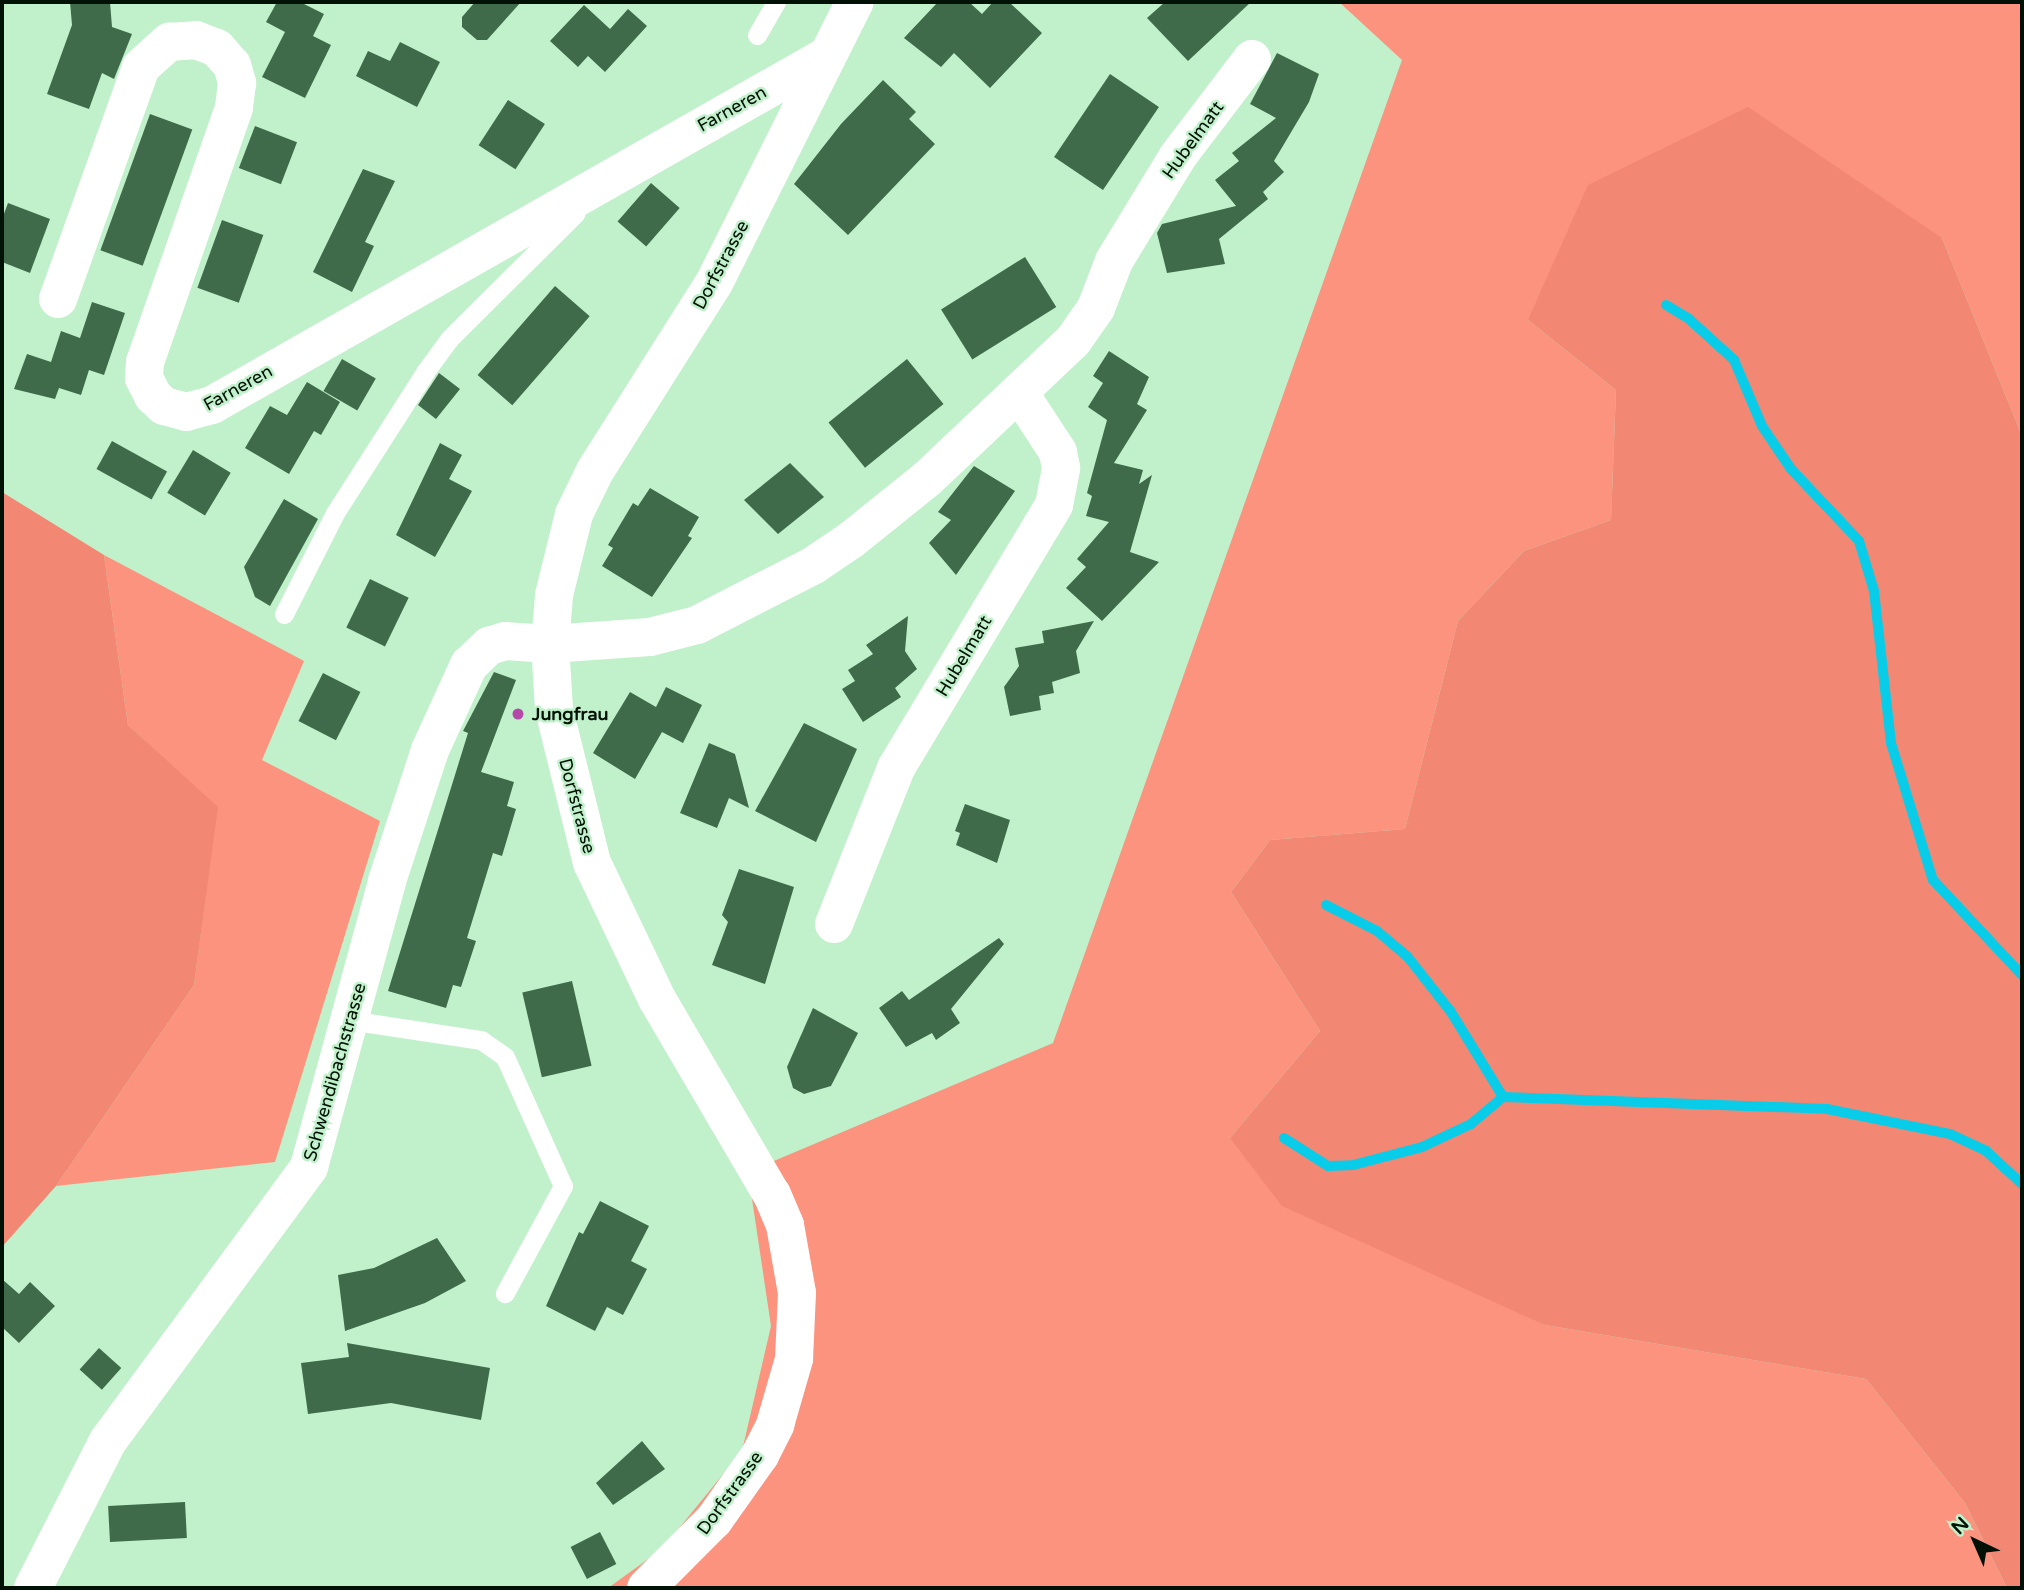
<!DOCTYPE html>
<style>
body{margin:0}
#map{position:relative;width:2024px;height:1590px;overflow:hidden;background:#c0f1cb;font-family:"Varela Round",sans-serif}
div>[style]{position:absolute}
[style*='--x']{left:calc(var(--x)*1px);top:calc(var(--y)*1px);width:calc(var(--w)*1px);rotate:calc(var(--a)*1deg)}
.green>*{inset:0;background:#fb937f}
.forest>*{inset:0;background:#f28774}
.stream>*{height:10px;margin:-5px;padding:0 5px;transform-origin:5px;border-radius:5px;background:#09cde8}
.building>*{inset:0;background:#3f6b4b;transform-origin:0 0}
.service>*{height:19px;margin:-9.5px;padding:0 9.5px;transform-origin:9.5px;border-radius:9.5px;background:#fff}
.minor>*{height:38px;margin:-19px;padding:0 19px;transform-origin:19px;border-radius:19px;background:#fff}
.tertiary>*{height:38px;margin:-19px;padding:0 19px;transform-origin:19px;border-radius:19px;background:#fff}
.dots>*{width:19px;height:19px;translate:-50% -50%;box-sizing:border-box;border:4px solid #c0f1cb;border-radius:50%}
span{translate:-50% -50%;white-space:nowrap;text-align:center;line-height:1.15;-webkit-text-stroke:5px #c0f1cb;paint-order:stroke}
.street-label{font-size:18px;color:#021105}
.poi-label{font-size:18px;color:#021105;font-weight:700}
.left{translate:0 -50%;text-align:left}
.frame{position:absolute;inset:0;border:4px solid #021105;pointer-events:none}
.north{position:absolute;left:1940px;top:1506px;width:70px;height:70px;-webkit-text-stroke:5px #c0f1cb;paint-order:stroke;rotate:316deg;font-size:19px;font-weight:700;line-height:28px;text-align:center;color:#021105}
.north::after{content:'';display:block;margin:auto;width:24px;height:32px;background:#021105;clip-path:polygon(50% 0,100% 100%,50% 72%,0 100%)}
</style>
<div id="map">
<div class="green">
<i style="clip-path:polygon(1339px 2px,2022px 2px,2022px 436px,1942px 238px,1528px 320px,1616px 390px,1611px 520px,1524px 551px,1458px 621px,1405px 829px,1270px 840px,1231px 892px,1320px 1031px,1230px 1138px,1545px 1325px,1866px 1379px,1965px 1503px,2007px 1588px,608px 1588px,662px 1549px,742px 1451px,771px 1326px,748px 1172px,1053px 1043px,1402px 60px)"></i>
<i style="clip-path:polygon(104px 555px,304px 661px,262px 760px,380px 821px,275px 1162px,56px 1186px,194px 985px,217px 808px,128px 725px)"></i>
</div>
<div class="forest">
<i style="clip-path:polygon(1748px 107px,1942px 238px,2022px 436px,2022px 1588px,2007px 1588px,1965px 1503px,1866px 1379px,1545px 1325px,1282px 1206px,1230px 1138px,1320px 1031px,1231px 892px,1270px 840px,1405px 829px,1458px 621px,1524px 551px,1611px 520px,1616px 390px,1528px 320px,1588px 185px)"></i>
<i style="clip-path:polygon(2px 492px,104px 555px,128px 725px,218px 807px,194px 985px,56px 1186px,2px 1247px)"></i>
</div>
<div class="stream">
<i style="--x:1666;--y:305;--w:27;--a:31"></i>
<i style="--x:1689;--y:319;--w:61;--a:42.3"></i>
<i style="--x:1734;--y:360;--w:72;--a:67"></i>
<i style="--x:1762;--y:426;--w:52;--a:56"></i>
<i style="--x:1791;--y:469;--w:99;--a:46.6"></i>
<i style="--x:1859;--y:541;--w:52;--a:73.3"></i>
<i style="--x:1874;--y:591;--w:153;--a:83.6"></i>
<i style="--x:1891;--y:743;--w:143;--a:73"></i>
<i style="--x:1933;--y:880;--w:130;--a:46.9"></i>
<i style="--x:1326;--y:905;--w:57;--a:27"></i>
<i style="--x:1377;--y:931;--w:39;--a:40"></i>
<i style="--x:1407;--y:956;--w:71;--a:51.8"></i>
<i style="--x:1451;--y:1012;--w:100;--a:58.5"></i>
<i style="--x:1284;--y:1138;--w:52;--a:32.5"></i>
<i style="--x:1328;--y:1166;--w:25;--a:-2"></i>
<i style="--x:1353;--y:1165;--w:71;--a:-14.6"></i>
<i style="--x:1422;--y:1147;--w:54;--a:-25.1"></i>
<i style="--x:1471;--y:1124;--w:42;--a:-40.2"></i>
<i style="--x:1503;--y:1097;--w:324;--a:2.1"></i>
<i style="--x:1827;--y:1109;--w:126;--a:11.5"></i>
<i style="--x:1950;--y:1134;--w:40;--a:25"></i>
<i style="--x:1986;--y:1151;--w:49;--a:42.5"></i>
</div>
<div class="building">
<i style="clip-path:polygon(70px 2px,110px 2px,112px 27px,132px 34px,114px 79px,102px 73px,89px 109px,47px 94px,72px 25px)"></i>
<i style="clip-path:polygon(277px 2px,300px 2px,324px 14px,313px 36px,331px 45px,305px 98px,262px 77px,285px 32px,266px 22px)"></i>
<i style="clip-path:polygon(475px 2px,521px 2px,487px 40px,477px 40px,462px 27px,462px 17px)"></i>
<i style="clip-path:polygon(938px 2px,969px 2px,982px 14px,993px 2px,1009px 2px,1042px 33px,990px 88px,954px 53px,941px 67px,904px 38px)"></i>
<i style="clip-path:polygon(1165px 2px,1251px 2px,1188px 61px,1147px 18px)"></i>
<i style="clip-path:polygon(584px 5px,610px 29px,628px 9px,647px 26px,605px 72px,588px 56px,578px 67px,550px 41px)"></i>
<i style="clip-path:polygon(400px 42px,440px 62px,417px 107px,356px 76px,368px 51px,390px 61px)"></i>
<i style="clip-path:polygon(1277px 53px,1319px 74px,1309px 102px,1274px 161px,1284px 172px,1263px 192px,1268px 199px,1219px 239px,1225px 264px,1167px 273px,1157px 233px,1162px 224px,1236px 206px,1215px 180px,1239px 161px,1232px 153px,1276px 118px,1250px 104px)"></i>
<i style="left:1110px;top:74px;width:59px;height:100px;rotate:34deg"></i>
<i style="clip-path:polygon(883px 80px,916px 112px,909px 119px,935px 144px,848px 235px,794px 184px,841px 124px)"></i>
<i style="left:508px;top:100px;width:44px;height:54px;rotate:33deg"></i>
<i style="left:150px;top:114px;width:45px;height:145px;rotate:20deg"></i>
<i style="left:255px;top:126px;width:45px;height:45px;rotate:21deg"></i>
<i style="clip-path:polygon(363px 169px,395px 181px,365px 242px,374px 246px,352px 292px,313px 272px)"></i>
<i style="left:651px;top:183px;width:38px;height:51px;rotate:41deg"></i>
<i style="clip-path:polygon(8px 203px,50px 219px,30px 273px,2px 262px,2px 219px)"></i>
<i style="left:222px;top:220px;width:44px;height:72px;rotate:20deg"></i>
<i style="left:1025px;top:257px;width:59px;height:99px;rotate:58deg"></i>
<i style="left:555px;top:286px;width:46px;height:118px;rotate:41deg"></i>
<i style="clip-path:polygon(92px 302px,125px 313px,104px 375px,89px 370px,81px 395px,59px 388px,55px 399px,14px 389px,27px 354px,51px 362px,61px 331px,80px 338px)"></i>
<i style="clip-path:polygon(1109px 351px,1149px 377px,1137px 404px,1147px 410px,1114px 463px,1143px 470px,1139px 484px,1152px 475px,1130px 552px,1159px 562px,1102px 621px,1066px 588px,1086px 567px,1077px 559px,1109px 522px,1086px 516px,1092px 496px,1087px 493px,1107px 420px,1088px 407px,1103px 383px,1093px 376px)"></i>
<i style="left:342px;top:359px;width:39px;height:37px;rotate:30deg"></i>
<i style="left:907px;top:359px;width:58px;height:101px;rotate:51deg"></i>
<i style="clip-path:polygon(439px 373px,460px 389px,436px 419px,418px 405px)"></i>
<i style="clip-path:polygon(307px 382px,340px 402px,321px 435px,314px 431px,289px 474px,245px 448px,270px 406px,287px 415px)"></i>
<i style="left:112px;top:441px;width:63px;height:32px;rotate:29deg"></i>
<i style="clip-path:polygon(440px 443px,462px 455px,449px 479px,472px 491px,435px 557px,396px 535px)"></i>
<i style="left:193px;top:450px;width:44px;height:50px;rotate:31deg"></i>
<i style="clip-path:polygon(790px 463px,824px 497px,778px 534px,744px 500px)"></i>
<i style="clip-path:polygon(974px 466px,1015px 491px,956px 575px,929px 543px,951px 520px,938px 512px)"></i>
<i style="clip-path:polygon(650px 488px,699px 517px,688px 536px,692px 538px,652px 597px,602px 566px,613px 548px,608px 545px,633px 503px,638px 506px)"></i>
<i style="clip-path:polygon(284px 499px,318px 519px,270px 606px,255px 597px,244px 567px)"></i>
<i style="left:370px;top:579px;width:43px;height:54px;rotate:26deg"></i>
<i style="clip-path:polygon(908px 616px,905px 651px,917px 669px,895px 688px,901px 697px,863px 722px,842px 689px,855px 681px,848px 670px,873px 654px,866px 645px)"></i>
<i style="clip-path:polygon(1094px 621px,1076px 651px,1080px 673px,1052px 682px,1054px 693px,1039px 696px,1041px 710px,1010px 716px,1004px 687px,1019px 666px,1015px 648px,1044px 643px,1042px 631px)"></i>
<i style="clip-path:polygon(494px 672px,516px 680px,481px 772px,514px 782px,507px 806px,516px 809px,502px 856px,493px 853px,467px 938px,476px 941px,461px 987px,453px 985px,446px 1008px,388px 991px,468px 733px,463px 731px)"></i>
<i style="left:323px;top:673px;width:42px;height:54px;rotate:27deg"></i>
<i style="clip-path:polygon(666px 687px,702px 705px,683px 743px,662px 732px,635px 779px,593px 753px,630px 692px,656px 707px)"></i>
<i style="clip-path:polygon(804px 723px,857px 749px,816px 842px,755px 811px)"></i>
<i style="clip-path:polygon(709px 743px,735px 754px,749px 808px,729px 798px,717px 828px,680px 813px)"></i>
<i style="clip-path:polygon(965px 804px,1010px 820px,997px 863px,956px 845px,960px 833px,955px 831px)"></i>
<i style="clip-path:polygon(739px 869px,794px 887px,765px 984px,712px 965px,728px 922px,722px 915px)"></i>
<i style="clip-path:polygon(999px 938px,1004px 944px,951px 1009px,960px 1023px,936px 1040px,932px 1033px,906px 1047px,879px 1008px,902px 991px,909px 1000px)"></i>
<i style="left:572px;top:981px;width:87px;height:51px;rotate:77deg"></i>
<i style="clip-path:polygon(813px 1008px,858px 1033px,831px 1086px,804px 1094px,793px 1088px,787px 1067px)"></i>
<i style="clip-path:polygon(600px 1201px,649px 1226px,631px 1261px,647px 1269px,623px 1315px,607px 1307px,595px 1331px,546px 1306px,579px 1232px,583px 1234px)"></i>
<i style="clip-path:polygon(437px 1238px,466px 1281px,425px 1303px,345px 1331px,338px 1275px,374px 1268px)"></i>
<i style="clip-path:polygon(2px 1279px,19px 1294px,30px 1282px,55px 1306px,19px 1343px,2px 1327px)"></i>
<i style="clip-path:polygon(347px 1343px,490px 1368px,481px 1420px,391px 1403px,308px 1414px,301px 1363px,349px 1357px)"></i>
<i style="left:99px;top:1348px;width:30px;height:29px;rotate:42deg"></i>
<i style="clip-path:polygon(642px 1441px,665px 1469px,613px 1505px,596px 1483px)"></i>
<i style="left:185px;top:1502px;width:36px;height:77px;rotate:87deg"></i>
<i style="left:600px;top:1532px;width:36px;height:33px;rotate:63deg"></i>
</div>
<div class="service">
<i style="--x:757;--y:35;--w:38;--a:-60"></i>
<i style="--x:284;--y:614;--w:113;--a:-63.2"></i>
<i style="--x:335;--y:513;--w:167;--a:-57.4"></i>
<i style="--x:425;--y:372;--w:42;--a:-53.7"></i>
<i style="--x:450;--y:338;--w:177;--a:-44.8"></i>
<i style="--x:349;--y:1020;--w:134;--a:8.6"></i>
<i style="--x:481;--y:1040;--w:29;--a:35"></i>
<i style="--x:505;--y:1057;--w:141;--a:65.8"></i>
<i style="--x:563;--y:1186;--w:122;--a:118.5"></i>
</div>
<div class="minor">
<i style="--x:58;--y:299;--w:246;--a:-70.3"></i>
<i style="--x:141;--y:67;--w:38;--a:-42"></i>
<i style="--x:169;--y:42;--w:27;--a:-4"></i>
<i style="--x:196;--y:40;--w:22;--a:21"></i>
<i style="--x:217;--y:48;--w:23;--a:49"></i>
<i style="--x:232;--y:65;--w:19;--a:74"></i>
<i style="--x:237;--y:83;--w:25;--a:97"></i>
<i style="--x:234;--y:108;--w:269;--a:109.3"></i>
<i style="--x:145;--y:362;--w:16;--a:94"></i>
<i style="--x:144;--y:378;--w:20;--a:63"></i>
<i style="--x:153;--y:396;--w:15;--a:42"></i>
<i style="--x:164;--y:406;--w:23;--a:15"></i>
<i style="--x:186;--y:412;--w:27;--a:-15"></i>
<i style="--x:212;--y:405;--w:708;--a:-29.6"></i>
<i style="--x:834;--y:924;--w:168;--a:-68.3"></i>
<i style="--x:896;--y:768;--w:307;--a:-59"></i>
<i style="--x:1054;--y:505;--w:38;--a:-79"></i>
<i style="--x:1061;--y:468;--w:16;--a:-101"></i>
<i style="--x:1058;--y:452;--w:69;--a:-123.2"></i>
<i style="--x:33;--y:1588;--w:165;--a:-63"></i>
<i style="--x:108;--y:1441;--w:340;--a:-53.7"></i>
<i style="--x:309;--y:1167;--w:296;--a:-74.7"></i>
<i style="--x:387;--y:881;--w:138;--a:-71.8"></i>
<i style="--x:430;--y:750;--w:94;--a:-65.4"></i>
<i style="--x:469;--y:665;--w:28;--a:-44"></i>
<i style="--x:489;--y:646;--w:17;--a:-17"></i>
<i style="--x:505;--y:641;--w:45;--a:3.8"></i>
<i style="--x:550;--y:644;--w:100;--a:-4"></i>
<i style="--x:650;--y:637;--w:49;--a:-14.3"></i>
<i style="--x:697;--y:625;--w:131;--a:-27.1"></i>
<i style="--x:814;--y:565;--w:45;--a:-34"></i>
<i style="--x:851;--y:540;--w:99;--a:-38.8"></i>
<i style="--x:928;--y:478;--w:199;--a:-43.4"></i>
<i style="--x:1073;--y:341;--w:40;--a:-55.1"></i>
<i style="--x:1096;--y:308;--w:50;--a:-69"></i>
<i style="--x:1114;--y:261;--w:123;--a:-58.6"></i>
<i style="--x:1178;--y:156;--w:122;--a:-52.7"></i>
</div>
<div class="tertiary">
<i style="--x:646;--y:1588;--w:96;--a:-45"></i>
<i style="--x:714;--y:1520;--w:80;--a:-54.7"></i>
<i style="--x:760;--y:1455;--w:34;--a:-63"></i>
<i style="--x:775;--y:1425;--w:69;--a:-73.9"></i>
<i style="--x:794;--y:1359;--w:66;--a:-87.4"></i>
<i style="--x:797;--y:1293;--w:69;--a:-100"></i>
<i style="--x:785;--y:1225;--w:33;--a:-113"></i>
<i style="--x:772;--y:1195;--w:227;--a:-120.4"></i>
<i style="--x:657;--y:999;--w:151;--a:-115.5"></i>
<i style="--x:592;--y:863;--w:159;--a:-103.9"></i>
<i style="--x:554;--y:709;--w:65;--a:-93.5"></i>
<i style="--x:550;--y:644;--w:49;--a:-85.3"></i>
<i style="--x:554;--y:595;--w:83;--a:-76.1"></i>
<i style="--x:574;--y:514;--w:48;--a:-64"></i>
<i style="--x:595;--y:471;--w:222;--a:-57.7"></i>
<i style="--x:714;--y:283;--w:314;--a:-63.4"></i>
</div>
<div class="dots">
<i style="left:518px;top:714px;background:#b449aa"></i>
</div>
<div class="street-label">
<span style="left:732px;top:109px;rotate:-29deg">Farneren</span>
<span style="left:1193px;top:140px;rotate:-54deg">Hubelmatt</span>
<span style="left:721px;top:265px;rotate:-62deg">Dorfstrasse</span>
<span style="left:238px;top:388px;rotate:-29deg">Farneren</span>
<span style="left:964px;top:656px;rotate:-59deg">Hubelmatt</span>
<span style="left:577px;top:806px;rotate:75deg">Dorfstrasse</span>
<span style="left:335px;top:1072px;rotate:-74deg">Schwendibachstrasse</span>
<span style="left:730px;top:1493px;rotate:-54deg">Dorfstrasse</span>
</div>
<div class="poi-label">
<span class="left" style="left:532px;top:714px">Jungfrau</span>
</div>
<div class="frame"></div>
<div class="north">N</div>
</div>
